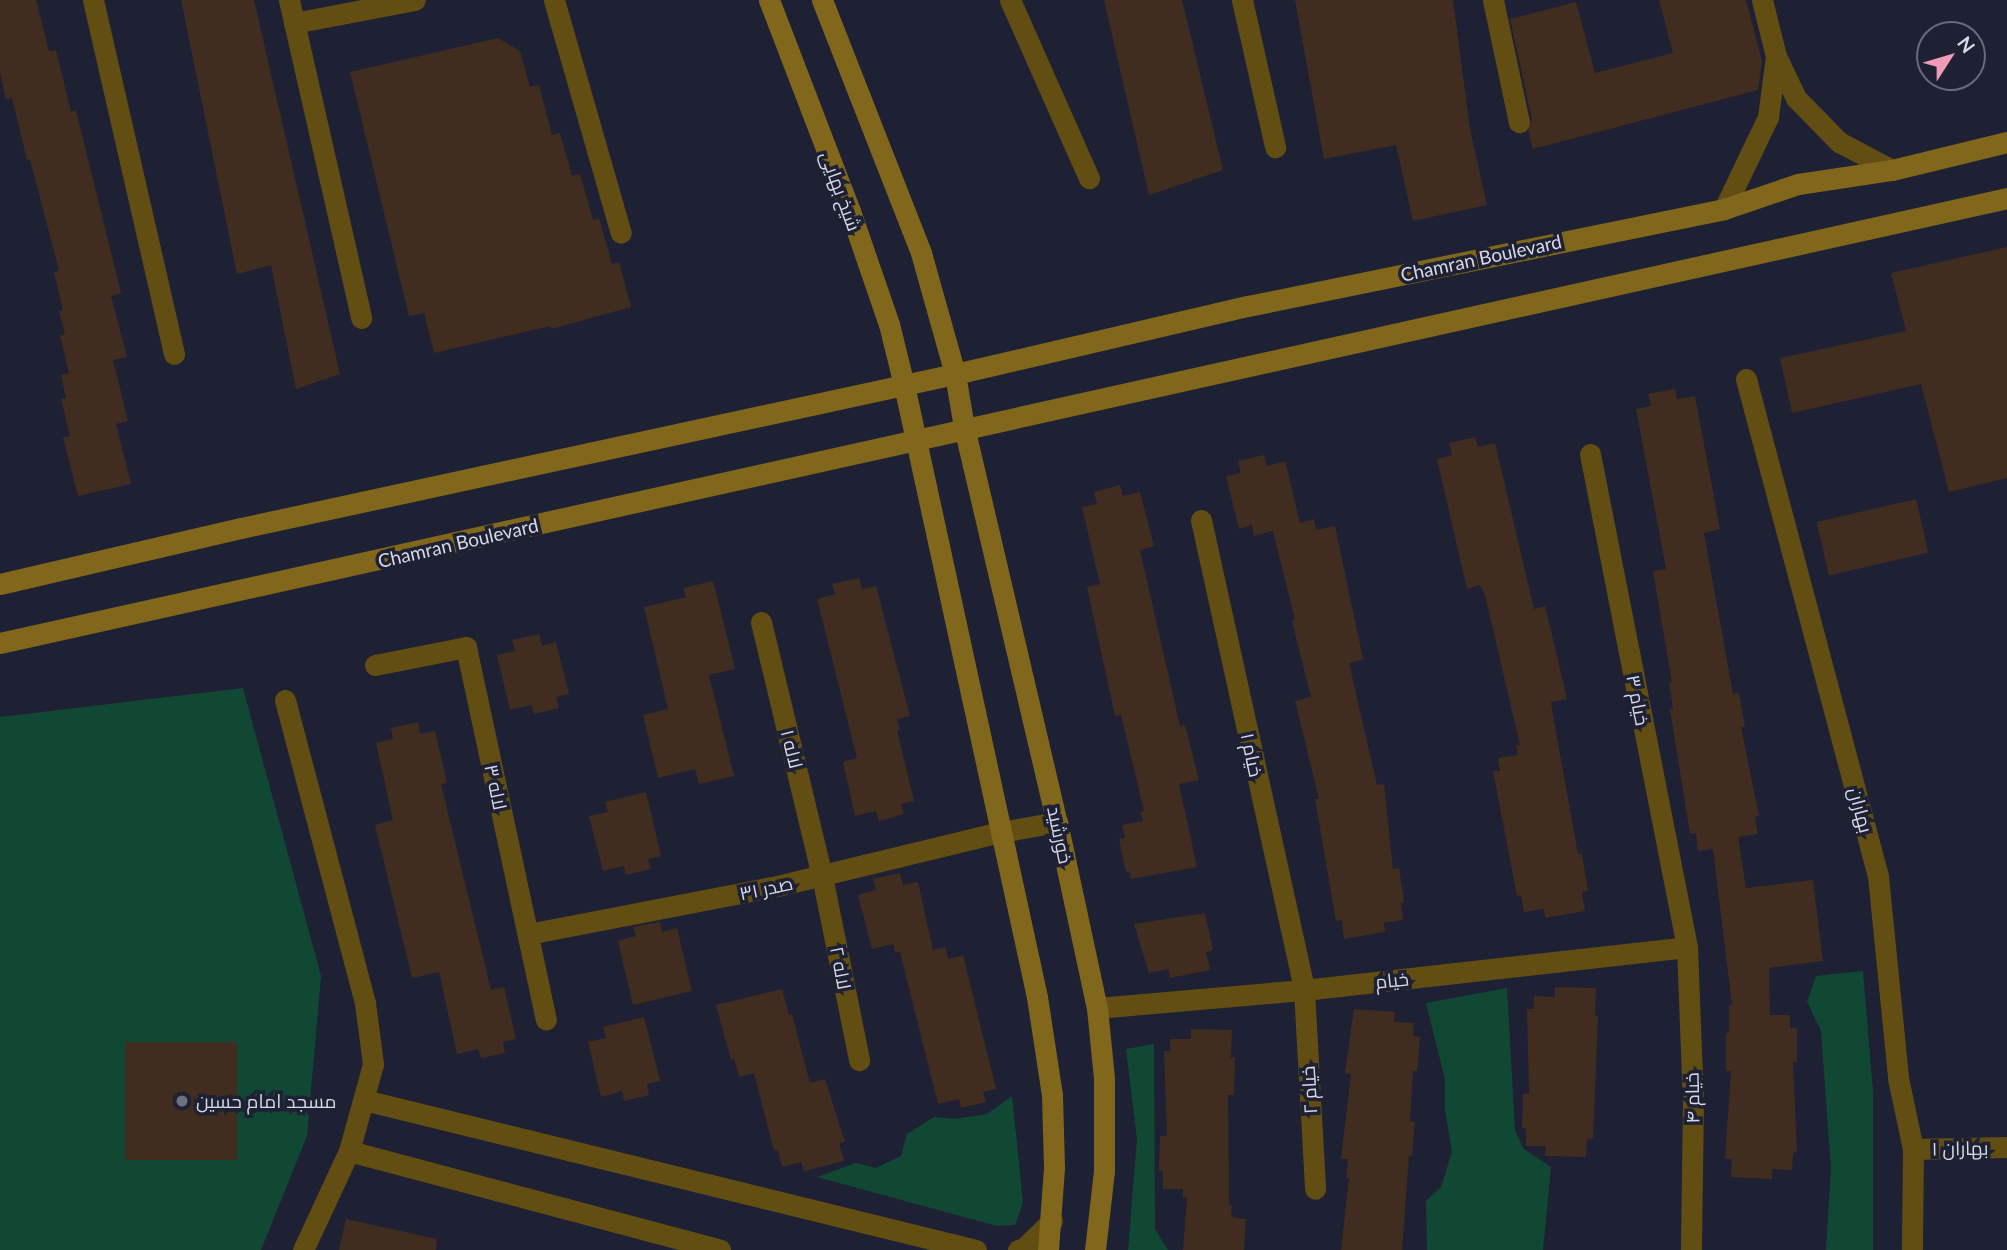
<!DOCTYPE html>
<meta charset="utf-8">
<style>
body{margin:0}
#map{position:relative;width:2007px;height:1250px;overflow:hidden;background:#1e2034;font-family:Lato,Cairo,sans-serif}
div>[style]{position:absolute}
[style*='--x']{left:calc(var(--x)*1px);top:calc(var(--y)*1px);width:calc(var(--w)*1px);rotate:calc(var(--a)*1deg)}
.green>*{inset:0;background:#114834}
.building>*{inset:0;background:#412d20;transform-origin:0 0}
.street>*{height:21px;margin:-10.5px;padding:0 10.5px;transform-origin:10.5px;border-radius:10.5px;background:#624e12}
.secondary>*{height:21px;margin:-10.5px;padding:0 10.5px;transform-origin:10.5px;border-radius:10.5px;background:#81671b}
.dots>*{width:19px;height:19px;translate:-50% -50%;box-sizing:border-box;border:4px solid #1e2034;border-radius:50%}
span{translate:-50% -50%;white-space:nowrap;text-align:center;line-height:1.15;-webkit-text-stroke:7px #1e2034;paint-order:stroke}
.street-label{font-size:19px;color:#d7d9e7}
.poi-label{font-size:19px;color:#d7d9e7}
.left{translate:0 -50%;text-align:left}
.north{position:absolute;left:1916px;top:21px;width:70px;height:70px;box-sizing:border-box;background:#1e2034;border:2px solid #686a7c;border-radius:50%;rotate:53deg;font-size:19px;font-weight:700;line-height:28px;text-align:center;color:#d7d9e7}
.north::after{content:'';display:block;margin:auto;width:24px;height:32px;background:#ef9ab7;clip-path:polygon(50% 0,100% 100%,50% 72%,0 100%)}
</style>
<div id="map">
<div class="green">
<i style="clip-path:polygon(243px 688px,321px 976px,307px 1136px,261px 1250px,0 1250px,0 717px)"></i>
<i style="clip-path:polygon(1863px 971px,1873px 1092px,1873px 1250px,1826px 1250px,1831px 1168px,1821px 1031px,1807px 1002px,1816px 976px)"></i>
<i style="clip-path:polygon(1507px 988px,1515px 1131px,1524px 1149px,1551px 1167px,1543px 1250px,1427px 1250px,1426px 1201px,1441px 1187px,1452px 1152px,1445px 1110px,1445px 1079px,1426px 1003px)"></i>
<i style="clip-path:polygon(1154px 1044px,1155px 1229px,1168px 1250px,1128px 1250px,1137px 1139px,1126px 1049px)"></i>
<i style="clip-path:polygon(1012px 1096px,1023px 1202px,1015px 1225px,997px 1226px,817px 1177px,856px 1163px,876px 1168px,901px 1156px,907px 1134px,934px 1117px,955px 1119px,987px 1114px)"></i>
</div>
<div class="building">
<i style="clip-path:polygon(0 0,36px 0,49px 51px,56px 50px,71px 112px,76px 110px,121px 293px,111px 296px,127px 357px,113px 360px,128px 421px,116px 424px,131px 484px,78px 496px,63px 438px,70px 436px,61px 399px,66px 398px,61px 375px,69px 373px,60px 335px,65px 334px,59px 311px,63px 310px,54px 272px,59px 271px,30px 159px,27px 160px,12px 98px,6px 99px,0 73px)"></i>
<i style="clip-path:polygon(181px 0,254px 0,340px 374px,296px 389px,271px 265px,237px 274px)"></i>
<i style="clip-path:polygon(1104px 0,1182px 0,1223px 170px,1149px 195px)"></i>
<i style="clip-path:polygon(1295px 0,1453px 0,1470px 129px,1487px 205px,1413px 221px,1396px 145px,1324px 159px)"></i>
<i style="clip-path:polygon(1659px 0,1746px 0,1762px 61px,1758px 90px,1533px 149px,1528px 131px,1532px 119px,1510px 19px,1576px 2px,1595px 73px,1673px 53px)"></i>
<i style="clip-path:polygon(498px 38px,520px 51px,530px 87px,539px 85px,552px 135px,560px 133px,572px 176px,580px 174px,593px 220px,599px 218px,612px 264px,619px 262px,631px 307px,551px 329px,550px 326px,434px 353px,424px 313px,409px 316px,350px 72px)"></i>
<i style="clip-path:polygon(2007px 247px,2007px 478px,1949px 492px,1921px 384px,1792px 413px,1780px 358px,1906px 331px,1891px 273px)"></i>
<i style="clip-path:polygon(1675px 389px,1677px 399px,1695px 396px,1720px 529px,1704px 533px,1733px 694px,1739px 693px,1745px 727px,1741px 727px,1759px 816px,1755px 817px,1758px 834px,1738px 837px,1746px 888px,1813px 880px,1823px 961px,1769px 968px,1770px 1015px,1790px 1015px,1790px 1028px,1797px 1028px,1797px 1062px,1793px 1062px,1797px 1152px,1793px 1153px,1792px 1170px,1772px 1169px,1772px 1179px,1731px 1177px,1732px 1159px,1725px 1158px,1731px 1071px,1726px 1071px,1726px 1033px,1729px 1033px,1729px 1005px,1732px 1005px,1713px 849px,1698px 851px,1696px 833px,1690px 834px,1670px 709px,1673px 709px,1669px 682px,1672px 682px,1653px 571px,1666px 569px,1636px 409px,1651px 406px,1648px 394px)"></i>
<i style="clip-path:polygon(1475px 437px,1478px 447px,1495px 443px,1534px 609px,1545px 606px,1558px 660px,1567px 699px,1551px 702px,1552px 710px,1578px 854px,1582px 854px,1588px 891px,1582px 892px,1585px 911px,1545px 918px,1544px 909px,1524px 912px,1521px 895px,1517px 896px,1493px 771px,1500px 771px,1498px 758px,1518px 755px,1516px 746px,1520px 745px,1485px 595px,1480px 585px,1467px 589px,1437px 459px,1452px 455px,1449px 443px)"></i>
<i style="clip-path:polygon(1264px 455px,1267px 466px,1285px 461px,1300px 523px,1314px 519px,1316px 530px,1335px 526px,1363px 659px,1349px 663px,1377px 785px,1384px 784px,1393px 869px,1399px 868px,1404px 902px,1401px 903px,1403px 920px,1384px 923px,1385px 932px,1344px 939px,1342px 920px,1336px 921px,1315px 799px,1319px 799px,1295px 701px,1311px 697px,1292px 621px,1295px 620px,1273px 531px,1254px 536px,1252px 525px,1239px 529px,1226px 476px,1241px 473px,1238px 461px)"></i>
<i style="clip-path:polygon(1120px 485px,1123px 496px,1140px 492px,1154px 546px,1140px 550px,1180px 726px,1185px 725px,1199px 780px,1179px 784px,1197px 867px,1131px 879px,1130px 872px,1126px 872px,1119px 839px,1125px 838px,1122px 825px,1143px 821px,1140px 812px,1144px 811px,1121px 715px,1115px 716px,1087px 587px,1100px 584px,1082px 507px,1097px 504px,1094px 492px)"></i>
<i style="left:1916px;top:499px;width:55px;height:102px;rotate:77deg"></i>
<i style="clip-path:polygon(859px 578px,862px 589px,876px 586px,910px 716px,897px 719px,900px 730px,897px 730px,914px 801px,901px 804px,904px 814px,879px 821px,876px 811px,855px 816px,843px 762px,857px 758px,817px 599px,835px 594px,832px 584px)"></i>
<i style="clip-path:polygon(713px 581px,735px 669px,709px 675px,734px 776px,699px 784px,695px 769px,658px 778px,643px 715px,668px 709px,644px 607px,686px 597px,683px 588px)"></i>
<i style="clip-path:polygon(539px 634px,542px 646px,556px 642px,569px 694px,556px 697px,559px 708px,534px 714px,531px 705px,510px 710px,497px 655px,515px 651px,512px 640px)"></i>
<i style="clip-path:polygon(418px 722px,420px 734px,435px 731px,447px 783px,441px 784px,491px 990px,504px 987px,516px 1039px,503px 1042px,505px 1053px,481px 1058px,478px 1049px,457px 1054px,439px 972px,412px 978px,375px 825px,393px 820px,376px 743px,393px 739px,391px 728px)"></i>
<i style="clip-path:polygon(646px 792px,661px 856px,648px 859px,651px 869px,626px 875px,624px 866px,603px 871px,589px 816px,608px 812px,605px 802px)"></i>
<i style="clip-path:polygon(900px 873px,903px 885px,918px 882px,933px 950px,945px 947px,948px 959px,963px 955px,996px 1089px,983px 1092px,986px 1102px,961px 1108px,959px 1099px,938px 1104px,900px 952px,895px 953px,893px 944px,872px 949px,858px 895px,876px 890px,873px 879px)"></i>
<i style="clip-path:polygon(1205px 913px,1213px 950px,1206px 952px,1210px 970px,1170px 978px,1168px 969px,1149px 973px,1134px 924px)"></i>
<i style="clip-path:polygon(660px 922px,662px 932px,677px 928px,692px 991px,633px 1005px,618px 941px,636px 936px,633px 927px)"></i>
<i style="clip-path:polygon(1555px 987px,1596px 988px,1595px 1015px,1598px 1016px,1593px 1138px,1587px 1139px,1586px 1157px,1545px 1156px,1546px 1146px,1526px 1146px,1526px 1128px,1522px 1128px,1523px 1094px,1529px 1094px,1527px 1009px,1534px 1009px,1534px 996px,1555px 997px)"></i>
<i style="clip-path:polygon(782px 989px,789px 1015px,792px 1014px,810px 1083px,825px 1079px,845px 1142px,839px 1143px,844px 1161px,804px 1171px,801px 1162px,782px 1167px,778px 1150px,774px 1151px,754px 1073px,739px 1077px,734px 1059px,731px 1060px,716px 1005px)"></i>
<i style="clip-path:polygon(1354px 1009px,1395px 1012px,1394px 1022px,1414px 1023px,1413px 1036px,1420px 1037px,1417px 1071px,1413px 1071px,1410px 1121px,1415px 1122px,1412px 1156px,1409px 1156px,1402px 1250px,1341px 1250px,1349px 1178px,1346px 1178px,1348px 1159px,1341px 1159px,1351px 1074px,1345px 1073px)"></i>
<i style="clip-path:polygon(644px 1017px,660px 1081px,647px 1084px,649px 1095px,624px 1101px,622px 1091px,601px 1097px,588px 1042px,606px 1038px,603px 1027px)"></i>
<i style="clip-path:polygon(1191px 1029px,1232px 1030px,1231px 1058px,1235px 1057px,1234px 1095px,1228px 1095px,1229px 1205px,1232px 1205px,1231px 1217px,1246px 1219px,1244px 1250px,1183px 1250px,1187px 1198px,1183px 1198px,1183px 1189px,1163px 1189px,1163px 1171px,1159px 1171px,1160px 1136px,1167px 1136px,1164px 1051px,1170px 1051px,1170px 1039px,1191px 1039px)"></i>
<i style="left:125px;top:1042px;width:112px;height:118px"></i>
<i style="clip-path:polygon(346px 1219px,437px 1239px,436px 1250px,339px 1250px)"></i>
</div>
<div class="street">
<i style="--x:93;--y:0;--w:363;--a:77.1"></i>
<i style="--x:289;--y:0;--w:326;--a:77.2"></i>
<i style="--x:554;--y:0;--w:242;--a:74"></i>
<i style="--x:1010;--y:0;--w:195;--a:66.1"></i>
<i style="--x:1242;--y:0;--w:151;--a:77.3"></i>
<i style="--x:1493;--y:0;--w:125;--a:78"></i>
<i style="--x:1762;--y:0;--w:58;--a:76"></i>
<i style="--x:1776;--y:56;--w:47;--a:64.5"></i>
<i style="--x:1796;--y:98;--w:62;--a:45.7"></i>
<i style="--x:1839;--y:142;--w:60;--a:27.8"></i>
<i style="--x:294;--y:23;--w:123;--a:-10.8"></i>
<i style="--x:1724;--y:209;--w:102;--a:-64.4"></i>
<i style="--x:1768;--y:117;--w:62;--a:-82.5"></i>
<i style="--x:1746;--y:379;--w:514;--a:75.13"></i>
<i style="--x:1878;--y:876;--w:203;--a:84.3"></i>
<i style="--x:1898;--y:1078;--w:73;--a:78.1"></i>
<i style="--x:1913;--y:1149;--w:101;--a:90.6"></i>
<i style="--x:1590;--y:454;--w:502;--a:78.87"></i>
<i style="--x:1687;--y:947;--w:154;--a:87.8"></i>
<i style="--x:1693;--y:1101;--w:149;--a:90.8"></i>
<i style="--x:1201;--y:520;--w:481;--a:77.6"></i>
<i style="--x:1304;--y:990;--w:199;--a:86.8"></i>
<i style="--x:761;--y:622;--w:261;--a:76.5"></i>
<i style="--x:822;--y:876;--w:188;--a:78.6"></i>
<i style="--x:375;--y:665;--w:93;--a:-11.2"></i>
<i style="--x:466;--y:647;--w:381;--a:77.9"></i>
<i style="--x:285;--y:700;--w:313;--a:75.2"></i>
<i style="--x:365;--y:1003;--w:62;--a:82.5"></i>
<i style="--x:373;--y:1064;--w:90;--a:105.4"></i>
<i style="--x:349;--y:1151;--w:109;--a:114.9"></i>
<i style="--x:528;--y:934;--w:249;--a:-10.9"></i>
<i style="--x:773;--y:887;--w:235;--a:-13.6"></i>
<i style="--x:1001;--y:832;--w:57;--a:-10.1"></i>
<i style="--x:1097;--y:1008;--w:208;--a:-5"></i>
<i style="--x:1304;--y:990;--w:385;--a:-6.4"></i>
<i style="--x:364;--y:1100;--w:630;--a:13.77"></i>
<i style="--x:1913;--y:1149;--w:94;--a:-1.2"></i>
<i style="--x:349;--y:1151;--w:384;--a:14.9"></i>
<i style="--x:1018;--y:1250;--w:6;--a:-18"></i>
<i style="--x:1024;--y:1248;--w:39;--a:-44"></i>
</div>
<div class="secondary">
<i style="--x:769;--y:0;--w:226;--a:69"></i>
<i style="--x:850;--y:211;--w:120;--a:71"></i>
<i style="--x:889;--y:324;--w:63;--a:76.2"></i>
<i style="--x:904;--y:385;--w:626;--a:77.74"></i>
<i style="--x:1037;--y:997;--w:99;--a:81.3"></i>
<i style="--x:1052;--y:1095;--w:73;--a:88.4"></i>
<i style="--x:1054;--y:1168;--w:82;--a:94.2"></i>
<i style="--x:822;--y:0;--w:272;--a:68.6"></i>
<i style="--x:921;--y:253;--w:126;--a:74.3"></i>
<i style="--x:955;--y:374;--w:54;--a:80.4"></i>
<i style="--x:964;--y:427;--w:406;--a:76.8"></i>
<i style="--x:1057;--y:822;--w:190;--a:77.9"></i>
<i style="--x:1097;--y:1008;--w:70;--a:84.3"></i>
<i style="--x:1104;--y:1078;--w:93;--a:90"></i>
<i style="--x:1104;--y:1171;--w:80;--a:96.5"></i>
<i style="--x:0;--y:584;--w:247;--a:-13.1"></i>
<i style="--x:241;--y:528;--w:730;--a:-12.17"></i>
<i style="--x:955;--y:374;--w:301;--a:-13.1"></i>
<i style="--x:1248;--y:306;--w:486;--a:-11.5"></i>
<i style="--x:1724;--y:209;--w:78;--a:-18.7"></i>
<i style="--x:1798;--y:184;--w:95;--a:-8.5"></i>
<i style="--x:1892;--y:170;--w:118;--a:-13.7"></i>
<i style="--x:0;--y:643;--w:2056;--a:-12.5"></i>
</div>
<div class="dots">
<i style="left:182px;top:1101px;background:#6b7280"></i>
</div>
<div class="street-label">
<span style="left:841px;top:191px;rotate:70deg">شیخ بهایی</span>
<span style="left:1481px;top:258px;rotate:-12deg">Chamran Boulevard</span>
<span style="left:458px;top:543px;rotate:-13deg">Chamran Boulevard</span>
<span style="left:1638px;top:700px;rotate:79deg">خیام ۳</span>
<span style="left:792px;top:749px;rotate:76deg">لاله ۱</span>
<span style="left:1252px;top:755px;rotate:78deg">خیام ۱</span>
<span style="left:496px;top:787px;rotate:78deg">لاله ۳</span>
<span style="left:1861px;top:810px;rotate:75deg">بهاران</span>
<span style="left:1060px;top:835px;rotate:78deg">خورشید</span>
<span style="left:766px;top:888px;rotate:-12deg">صدر ۳۱</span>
<span style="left:841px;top:968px;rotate:79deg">لاله ۲</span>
<span style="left:1392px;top:980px;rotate:-6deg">خیام</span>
<span style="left:1309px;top:1090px;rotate:-93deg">خیام ۲</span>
<span style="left:1692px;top:1098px;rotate:-91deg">خیام ۴</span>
<span style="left:1960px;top:1148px;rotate:-1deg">بهاران ۱</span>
</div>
<div class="poi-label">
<span class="left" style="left:196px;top:1101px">مسجد امام‌ حسین</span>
</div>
<div class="north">N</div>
</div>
